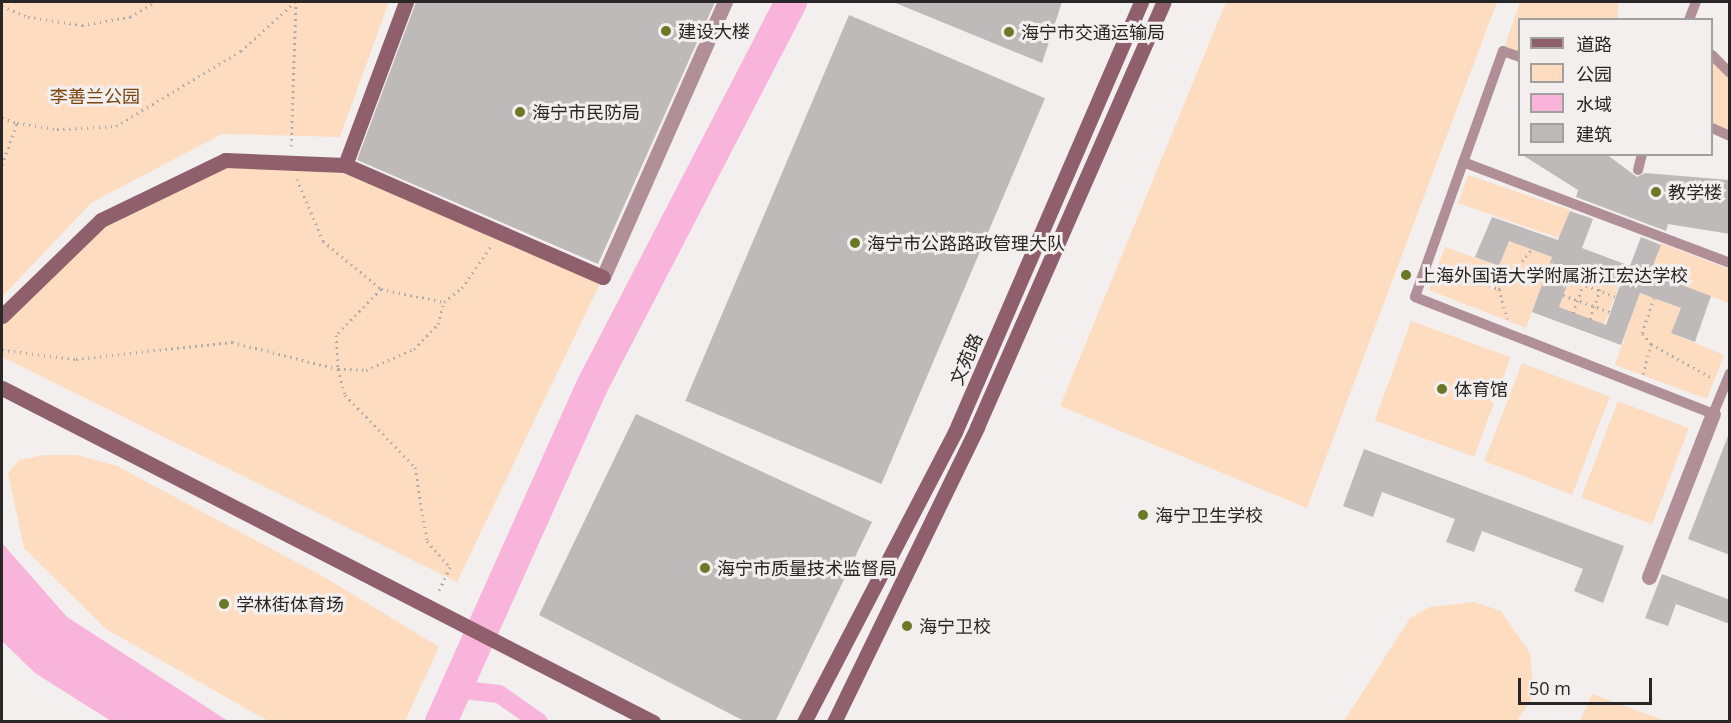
<!DOCTYPE html>
<meta charset="utf-8">
<style>
body{margin:0}
#map{position:relative;width:1731px;height:723px;overflow:hidden;background:#f3efef;font-family:"Open Sans","Noto Sans SC",sans-serif}
div>[style]{position:absolute}
[style*='--x']{left:calc(var(--x)*1px);top:calc(var(--y)*1px);width:calc(var(--w)*1px);rotate:calc(var(--a)*1deg)}
.green>*{inset:0;background:#fedcc0;transform-origin:0 0}
.water>*{inset:0;background:#f8b4db}
.canal>*{height:18px;margin:-9px;padding:0 9px;transform-origin:9px;border-radius:9px;background:#f8b4db}
.river>*{height:32px;margin:-16px;padding:0 16px;transform-origin:16px;border-radius:16px;background:#f8b4db}
.building>*{inset:0;background:#bebab9;transform-origin:0 0}
.path>*{height:3px;margin-top:-1.5px;transform-origin:0;background:repeating-linear-gradient(90deg,#aeabab 0 1.5px,transparent 0 6px)}
.lane>*{height:10px;margin:-5px;padding:0 5px;transform-origin:5px;border-radius:5px;background:#b08f96}
.street>*{height:15px;margin:-7.5px;padding:0 7.5px;transform-origin:7.5px;border-radius:7.5px;background:#b08f96}
.secondary>*{height:15px;margin:-7.5px;padding:0 7.5px;transform-origin:7.5px;border-radius:7.5px;background:#8f606b}
.dots>*{width:16px;height:16px;translate:-50% -50%;box-sizing:border-box;border:3px solid #f3efef;border-radius:50%}
span{translate:-50% -50%;white-space:nowrap;text-align:center;line-height:1.15;-webkit-text-stroke:6px #f3efef;paint-order:stroke}
.poi-label{font-size:18px;color:#282626}
.left{translate:0 -50%;text-align:left}
.park-label{font-size:18px;color:#7b450b}
.street-label{font-size:18px;color:#282626}
.frame{position:absolute;inset:0;border:3px solid #282626;pointer-events:none}
.legend{position:absolute;left:1518px;top:18px;width:195px;height:138px;box-sizing:border-box;background:#f3efef;border:2px solid #a29f9f;margin:0;padding:8px 10px;list-style:none;font-size:18px;color:#282626}
.legend li{display:flex;align-items:center;gap:12px;height:30px}
.legend b{width:30px;border:2px solid #a29f9f}
.scale{position:absolute;left:1518px;top:678px;width:134px;height:27px;box-sizing:border-box;border:3px solid #282626;border-top:0;padding-left:8px;font-size:18px;line-height:21px;white-space:nowrap;color:#282626;-webkit-text-stroke:4px #f3efef;paint-order:stroke}
</style>
<div id="map">
<div class="green">
<i style="clip-path:polygon(2px 2px,389px 2px,340px 137px,222px 134px,91px 203px,2px 297px)"></i>
<i style="clip-path:polygon(1226px 2px,1497px 2px,1307px 508px,1060px 406px)"></i>
<i style="clip-path:polygon(1520px 2px,1618px 2px,1618px 19px,1520px 20px,1519px 57px,1503px 51px)"></i>
<i style="clip-path:polygon(1712px 56px,1729px 73px,1729px 135px,1712px 128px)"></i>
<i style="clip-path:polygon(225px 160px,345px 165px,603px 277px,457px 582px,2px 357px,2px 316px,101px 220px)"></i>
<i style="left:1468px;top:175px;width:108px;height:30px;rotate:19deg"></i>
<i style="clip-path:polygon(1509px 241px,1552px 257px,1526px 328px,1429px 290px,1445px 247px,1499px 266px)"></i>
<i style="clip-path:polygon(1661px 243px,1729px 269px,1729px 303px,1650px 273px)"></i>
<i style="left:1574px;top:266px;width:49px;height:44px;rotate:21deg"></i>
<i style="clip-path:polygon(1640px 293px,1681px 308px,1671px 333px,1724px 355px,1707px 399px,1615px 365px)"></i>
<i style="left:1411px;top:321px;width:106px;height:106px;rotate:20deg"></i>
<i style="left:1522px;top:363px;width:94px;height:105px;rotate:21deg"></i>
<i style="left:1618px;top:401px;width:76px;height:103px;rotate:21deg"></i>
<i style="clip-path:polygon(45px 455px,77px 455px,117px 466px,326px 578px,439px 647px,405px 721px,268px 721px,106px 629px,24px 548px,8px 473px,19px 460px)"></i>
<i style="clip-path:polygon(1474px 602px,1501px 611px,1530px 653px,1534px 695px,1517px 721px,1344px 721px,1410px 618px,1430px 607px)"></i>
<i style="clip-path:polygon(1592px 694px,1666px 721px,1580px 721px)"></i>
</div>
<div class="water">
<i style="clip-path:polygon(2px 543px,67px 617px,228px 721px,111px 721px,35px 673px,2px 641px)"></i>
</div>
<div class="canal">
<i style="--x:456;--y:689;--w:43;--a:6.6"></i>
<i style="--x:499;--y:694;--w:49;--a:35"></i>
</div>
<div class="river">
<i style="--x:441;--y:722;--w:368;--a:-65.8"></i>
<i style="--x:592;--y:386;--w:433;--a:-62.6"></i>
</div>
<div class="building">
<i style="clip-path:polygon(416px 2px,715px 2px,598px 264px,357px 160px)"></i>
<i style="clip-path:polygon(893px 2px,1062px 2px,1042px 63px)"></i>
<i style="left:849px;top:15px;width:213px;height:419px;rotate:23deg"></i>
<i style="clip-path:polygon(1521px 154px,1606px 154px,1637px 177px,1645px 173px,1730px 180px,1730px 234px,1668px 224px,1666px 231px,1576px 197px,1578px 190px)"></i>
<i style="clip-path:polygon(evenodd,1570px 211px,1593px 219px,1582px 248px,1630px 266px,1641px 237px,1661px 245px,1650px 273px,1711px 296px,1695px 342px,1671px 333px,1681px 308px,1640px 293px,1621px 345px,1532px 312px,1552px 257px,1509px 241px,1499px 266px,1475px 257px,1492px 217px,1558px 240px,1570px 211px,1574px 266px,1620px 285px,1606px 325px,1559px 307px,1574px 266px)"></i>
<i style="clip-path:polygon(636px 414px,872px 522px,775px 722px,746px 722px,539px 615px)"></i>
<i style="clip-path:polygon(1728px 436px,1730px 436px,1730px 555px,1688px 539px)"></i>
<i style="clip-path:polygon(1364px 449px,1624px 546px,1603px 603px,1574px 591px,1583px 569px,1482px 531px,1474px 552px,1446px 542px,1455px 519px,1382px 492px,1373px 517px,1343px 506px)"></i>
<i style="clip-path:polygon(1662px 574px,1730px 600px,1730px 624px,1676px 604px,1668px 626px,1645px 618px)"></i>
</div>
<div class="path">
<i style="--x:2;--y:6;--w:28;--a:23"></i>
<i style="--x:28;--y:17;--w:55;--a:8.4"></i>
<i style="--x:82;--y:25;--w:49;--a:-9.5"></i>
<i style="--x:130;--y:17;--w:29;--a:-31"></i>
<i style="--x:2;--y:118;--w:16;--a:18"></i>
<i style="--x:291;--y:146;--w:144;--a:-88"></i>
<i style="--x:2;--y:165;--w:45;--a:-70.3"></i>
<i style="--x:17;--y:123;--w:40;--a:8.5"></i>
<i style="--x:57;--y:129;--w:59;--a:-2.9"></i>
<i style="--x:116;--y:126;--w:146;--a:-31"></i>
<i style="--x:241;--y:51;--w:73;--a:-42.2"></i>
<i style="--x:297;--y:179;--w:67;--a:67.2"></i>
<i style="--x:323;--y:241;--w:75;--a:39.6"></i>
<i style="--x:381;--y:289;--w:64;--a:11.7"></i>
<i style="--x:444;--y:302;--w:23;--a:-38"></i>
<i style="--x:462;--y:288;--w:51;--a:-55.4"></i>
<i style="--x:1439;--y:265;--w:65;--a:21.8"></i>
<i style="--x:1499;--y:289;--w:31;--a:75"></i>
<i style="--x:1569;--y:279;--w:50;--a:21"></i>
<i style="--x:381;--y:289;--w:64;--a:134.4"></i>
<i style="--x:336;--y:335;--w:34;--a:87"></i>
<i style="--x:338;--y:369;--w:27;--a:75"></i>
<i style="--x:345;--y:395;--w:100;--a:45.8"></i>
<i style="--x:415;--y:467;--w:75;--a:80.8"></i>
<i style="--x:427;--y:541;--w:35;--a:49"></i>
<i style="--x:450;--y:567;--w:29;--a:115"></i>
<i style="--x:1499;--y:289;--w:52;--a:-50.5"></i>
<i style="--x:1563;--y:295;--w:50;--a:19.9"></i>
<i style="--x:1573;--y:313;--w:44;--a:-69.9"></i>
<i style="--x:1590;--y:319;--w:43;--a:-71.1"></i>
<i style="--x:1651;--y:344;--w:70;--a:29.1"></i>
<i style="--x:2;--y:350;--w:75;--a:6.9"></i>
<i style="--x:76;--y:359;--w:157;--a:-6.2"></i>
<i style="--x:232;--y:342;--w:109;--a:14.3"></i>
<i style="--x:338;--y:369;--w:28;--a:2"></i>
<i style="--x:366;--y:370;--w:52;--a:-23.6"></i>
<i style="--x:414;--y:349;--w:35;--a:-46"></i>
<i style="--x:438;--y:324;--w:23;--a:-75"></i>
<i style="--x:1643;--y:374;--w:31;--a:-75"></i>
<i style="--x:1651;--y:344;--w:14;--a:-129"></i>
<i style="--x:1642;--y:333;--w:37;--a:-71"></i>
</div>
<div class="lane">
<i style="--x:1689;--y:20;--w:19;--a:-69"></i>
<i style="--x:1712;--y:55;--w:25;--a:45"></i>
<i style="--x:1520;--y:57;--w:18;--a:-161"></i>
<i style="--x:1503;--y:51;--w:261;--a:109.7"></i>
<i style="--x:1415;--y:297;--w:320;--a:21.4"></i>
<i style="--x:1713;--y:414;--w:44;--a:-67.5"></i>
<i style="--x:1712;--y:128;--w:20;--a:24"></i>
<i style="--x:1463;--y:162;--w:285;--a:20.7"></i>
<i style="--x:1638;--y:170;--w:16;--a:-76"></i>
</div>
<div class="street">
<i style="--x:603;--y:277;--w:301;--a:-66.1"></i>
<i style="--x:1649;--y:577;--w:175;--a:-68.6"></i>
</div>
<div class="secondary">
<i style="--x:345;--y:165;--w:174;--a:-69.5"></i>
<i style="--x:2;--y:316;--w:138;--a:-44.1"></i>
<i style="--x:101;--y:220;--w:138;--a:-25.8"></i>
<i style="--x:225;--y:160;--w:120;--a:2.4"></i>
<i style="--x:345;--y:165;--w:281;--a:23.5"></i>
<i style="--x:2;--y:388;--w:732;--a:27.16"></i>
<i style="--x:804;--y:722;--w:327;--a:-62.5"></i>
<i style="--x:955;--y:432;--w:469;--a:-66.6"></i>
<i style="--x:834;--y:722;--w:328;--a:-64.1"></i>
<i style="--x:977;--y:427;--w:464;--a:-66.3"></i>
</div>
<div class="dots">
<i style="left:666px;top:31px;background:#6b7825"></i>
<i style="left:1009px;top:32px;background:#6b7825"></i>
<i style="left:520px;top:112px;background:#6b7825"></i>
<i style="left:1656px;top:192px;background:#6b7825"></i>
<i style="left:855px;top:243px;background:#6b7825"></i>
<i style="left:1406px;top:275px;background:#6b7825"></i>
<i style="left:1442px;top:389px;background:#6b7825"></i>
<i style="left:1143px;top:515px;background:#6b7825"></i>
<i style="left:705px;top:568px;background:#6b7825"></i>
<i style="left:224px;top:604px;background:#6b7825"></i>
<i style="left:907px;top:626px;background:#6b7825"></i>
</div>
<div class="poi-label">
<span class="left" style="left:678px;top:31px">建设大楼</span>
<span class="left" style="left:1021px;top:32px">海宁市交通运输局</span>
<span class="left" style="left:532px;top:112px">海宁市民防局</span>
<span class="left" style="left:1668px;top:192px">教学楼</span>
<span class="left" style="left:867px;top:243px">海宁市公路路政管理大队</span>
<span class="left" style="left:1418px;top:275px">上海外国语大学附属浙江宏达学校</span>
<span class="left" style="left:1454px;top:389px">体育馆</span>
<span class="left" style="left:1155px;top:515px">海宁卫生学校</span>
<span class="left" style="left:717px;top:568px">海宁市质量技术监督局</span>
<span class="left" style="left:236px;top:604px">学林街体育场</span>
<span class="left" style="left:919px;top:626px">海宁卫校</span>
</div>
<div class="park-label">
<span style="left:95px;top:96px">李善兰公园</span>
</div>
<div class="street-label">
<span style="left:966px;top:359px;rotate:-67deg">文苑路</span>
</div>
<div class="frame"></div>
<ul class="legend">
<li><b style="height:8px;background:#8f606b"></b>道路</li>
<li><b style="height:16px;background:#fedcc0"></b>公园</li>
<li><b style="height:16px;background:#f8b4db"></b>水域</li>
<li><b style="height:16px;background:#bebab9"></b>建筑</li>
</ul>
<div class="scale">50 m</div>
</div>
